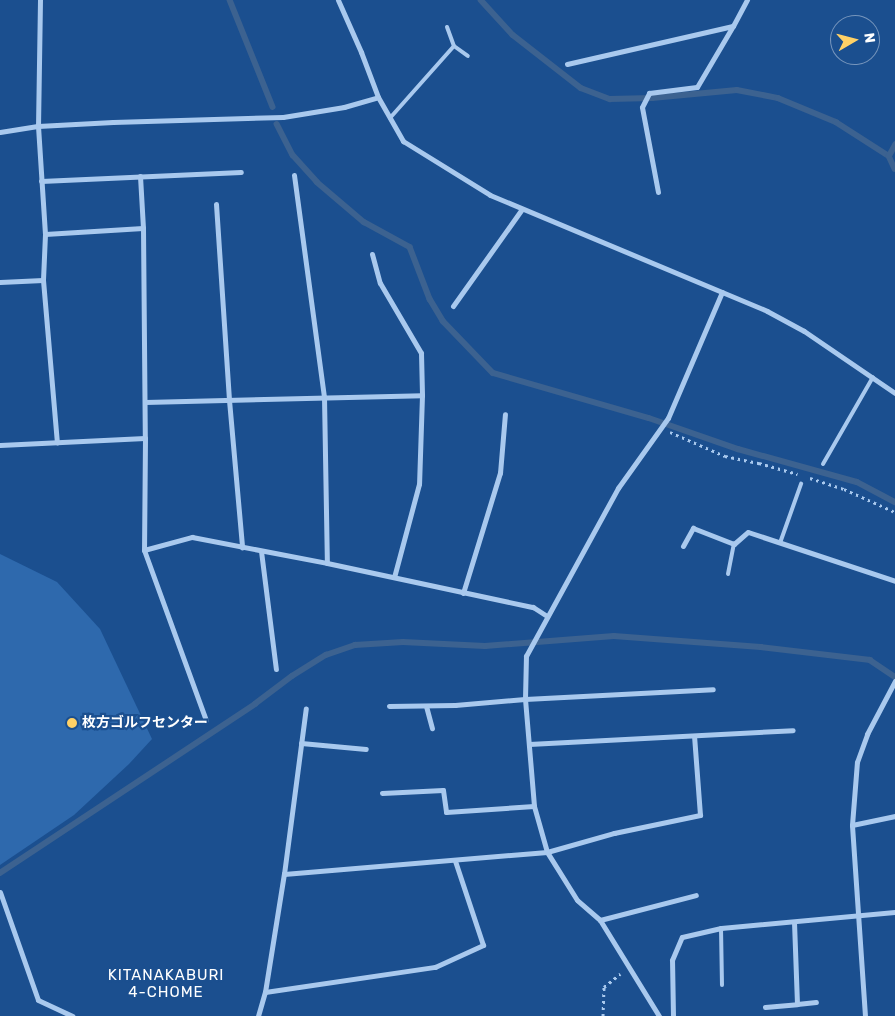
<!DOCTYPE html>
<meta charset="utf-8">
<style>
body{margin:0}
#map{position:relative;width:895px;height:1016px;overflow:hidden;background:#1b4f8f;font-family:Rubik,"Noto Sans JP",sans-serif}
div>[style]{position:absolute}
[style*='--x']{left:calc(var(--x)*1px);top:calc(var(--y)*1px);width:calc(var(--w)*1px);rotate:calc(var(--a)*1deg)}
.green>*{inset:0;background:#2e69ad}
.stream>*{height:5.5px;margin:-2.75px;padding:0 2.75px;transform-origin:2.75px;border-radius:2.75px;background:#3c6290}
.path>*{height:3px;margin-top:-1.5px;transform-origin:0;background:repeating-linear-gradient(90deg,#a9c9ee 0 2.5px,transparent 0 6.5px)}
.lane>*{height:4px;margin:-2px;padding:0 2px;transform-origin:2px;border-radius:2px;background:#a9c9ee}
.street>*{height:5px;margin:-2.5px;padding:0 2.5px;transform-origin:2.5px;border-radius:2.5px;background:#a9c9ee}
.dots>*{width:14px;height:14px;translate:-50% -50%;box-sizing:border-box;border:2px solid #1b4f8f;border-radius:50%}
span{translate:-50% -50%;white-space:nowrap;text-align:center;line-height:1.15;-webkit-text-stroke:4.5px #1b4f8f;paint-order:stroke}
.poi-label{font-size:14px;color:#fff;font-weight:700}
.left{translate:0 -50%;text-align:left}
.neighbourhood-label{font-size:15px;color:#fff;letter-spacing:1px}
.north{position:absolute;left:830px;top:15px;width:50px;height:50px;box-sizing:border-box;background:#1b4f8f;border:1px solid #7695bc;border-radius:50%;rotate:82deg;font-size:14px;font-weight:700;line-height:20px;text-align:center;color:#fff}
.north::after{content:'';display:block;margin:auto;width:18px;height:22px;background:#ffd166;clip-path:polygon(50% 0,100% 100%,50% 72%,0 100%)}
</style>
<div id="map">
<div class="green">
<i style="clip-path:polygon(0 554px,57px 582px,100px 629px,152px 739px,129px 764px,74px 815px,0 865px)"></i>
</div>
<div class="stream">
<i style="--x:230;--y:0;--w:115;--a:68.1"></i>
<i style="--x:481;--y:0;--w:47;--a:47.6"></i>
<i style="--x:513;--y:35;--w:86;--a:37.9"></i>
<i style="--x:581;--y:88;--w:31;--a:21"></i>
<i style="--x:610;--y:99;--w:42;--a:-1.4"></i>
<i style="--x:652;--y:98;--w:85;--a:-5.4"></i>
<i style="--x:737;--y:90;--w:42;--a:11"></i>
<i style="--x:778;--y:98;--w:63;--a:22.5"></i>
<i style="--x:836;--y:122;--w:63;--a:32.7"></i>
<i style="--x:889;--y:156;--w:14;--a:65"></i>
<i style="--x:277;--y:124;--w:35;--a:63"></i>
<i style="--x:293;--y:155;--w:36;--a:48"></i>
<i style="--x:317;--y:182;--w:62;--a:40.4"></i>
<i style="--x:364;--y:222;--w:52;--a:28.5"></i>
<i style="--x:410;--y:247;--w:56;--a:69"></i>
<i style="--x:430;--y:299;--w:26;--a:59"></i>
<i style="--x:443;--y:321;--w:72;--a:46.1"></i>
<i style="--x:493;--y:373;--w:162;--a:16.1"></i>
<i style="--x:649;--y:418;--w:94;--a:19.2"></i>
<i style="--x:738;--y:449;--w:123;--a:15.5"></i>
<i style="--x:857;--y:482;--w:43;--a:27.8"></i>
<i style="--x:889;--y:156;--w:13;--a:-61"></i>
<i style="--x:0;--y:873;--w:306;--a:-33.5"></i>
<i style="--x:255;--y:704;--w:46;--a:-37.1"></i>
<i style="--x:292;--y:676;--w:40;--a:-32"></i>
<i style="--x:326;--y:655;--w:31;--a:-19"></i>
<i style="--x:355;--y:645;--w:48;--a:-3.6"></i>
<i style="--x:403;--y:642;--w:82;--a:2.8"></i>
<i style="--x:485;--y:646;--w:129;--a:-4.4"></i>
<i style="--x:614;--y:636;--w:147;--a:4.3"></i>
<i style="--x:761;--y:647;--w:110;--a:6.8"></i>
<i style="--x:870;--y:660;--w:30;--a:34"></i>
</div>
<div class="path">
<i style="--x:670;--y:432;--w:60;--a:23.6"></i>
<i style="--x:725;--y:456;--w:35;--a:12"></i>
<i style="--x:759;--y:463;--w:40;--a:16"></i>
<i style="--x:810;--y:478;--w:36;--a:18"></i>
<i style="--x:844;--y:489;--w:56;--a:24.3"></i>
<i style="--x:603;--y:1016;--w:29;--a:-88"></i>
<i style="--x:604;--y:987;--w:21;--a:-39"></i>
</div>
<div class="lane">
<i style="--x:447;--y:27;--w:20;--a:70"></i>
<i style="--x:454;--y:46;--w:17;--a:36"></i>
<i style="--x:390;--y:118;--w:96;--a:-48.4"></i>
<i style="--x:823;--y:464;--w:100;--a:-60.1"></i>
<i style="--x:780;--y:543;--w:63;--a:-70.4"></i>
<i style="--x:728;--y:574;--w:31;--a:-79"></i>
<i style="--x:721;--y:928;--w:57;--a:89"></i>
</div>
<div class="street">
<i style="--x:40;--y:0;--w:126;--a:90.9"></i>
<i style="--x:38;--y:126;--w:108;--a:86.3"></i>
<i style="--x:45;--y:234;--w:46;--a:92.5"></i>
<i style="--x:43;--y:280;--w:163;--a:85.1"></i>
<i style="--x:338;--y:0;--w:57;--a:66.1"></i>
<i style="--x:361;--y:52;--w:48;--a:69.3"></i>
<i style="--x:378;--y:97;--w:51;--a:60.4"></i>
<i style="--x:403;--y:141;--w:102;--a:31.8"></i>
<i style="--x:490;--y:195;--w:300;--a:22.7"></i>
<i style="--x:767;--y:311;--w:42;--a:28.4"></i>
<i style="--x:804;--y:331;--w:110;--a:34.3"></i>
<i style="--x:567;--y:64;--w:170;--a:-12.9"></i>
<i style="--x:733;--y:26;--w:30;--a:-62"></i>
<i style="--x:0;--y:132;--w:38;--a:-9"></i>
<i style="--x:38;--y:126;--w:75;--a:-3.1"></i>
<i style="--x:113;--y:122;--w:170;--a:-1.7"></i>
<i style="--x:283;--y:117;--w:62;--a:-9.3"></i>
<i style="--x:344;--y:107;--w:35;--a:-16"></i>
<i style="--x:294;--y:175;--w:224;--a:82.3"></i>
<i style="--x:324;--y:397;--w:166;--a:89"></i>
<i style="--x:140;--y:176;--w:52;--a:86.7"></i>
<i style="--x:143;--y:228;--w:210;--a:89.5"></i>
<i style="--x:145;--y:438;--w:112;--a:90.5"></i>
<i style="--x:144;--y:550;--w:181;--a:70"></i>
<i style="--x:41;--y:181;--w:200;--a:-2.6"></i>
<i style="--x:658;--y:192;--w:86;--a:-100.7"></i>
<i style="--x:642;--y:107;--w:16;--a:-63"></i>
<i style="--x:649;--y:93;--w:48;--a:-7.1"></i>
<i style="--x:697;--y:87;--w:71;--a:-59.5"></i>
<i style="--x:216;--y:204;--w:196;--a:86.2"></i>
<i style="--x:229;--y:400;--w:148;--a:84.9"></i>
<i style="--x:45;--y:234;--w:98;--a:-3.5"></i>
<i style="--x:372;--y:254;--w:30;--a:75"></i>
<i style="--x:380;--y:283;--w:81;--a:59.6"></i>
<i style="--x:421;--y:353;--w:42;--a:88.6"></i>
<i style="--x:422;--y:395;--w:89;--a:91.9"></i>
<i style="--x:419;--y:484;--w:96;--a:105"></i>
<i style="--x:0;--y:282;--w:43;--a:-2.7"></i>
<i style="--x:453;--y:306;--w:119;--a:-54.6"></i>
<i style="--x:145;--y:402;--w:277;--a:-1.4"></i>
<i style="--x:0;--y:445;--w:145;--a:-2.8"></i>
<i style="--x:683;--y:546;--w:21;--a:-61"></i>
<i style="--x:693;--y:528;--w:44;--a:21.3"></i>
<i style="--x:734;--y:544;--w:18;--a:-41"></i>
<i style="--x:748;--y:532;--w:155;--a:18.4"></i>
<i style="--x:144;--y:550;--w:50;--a:-15.2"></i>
<i style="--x:192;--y:537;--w:137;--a:10.9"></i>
<i style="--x:327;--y:563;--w:211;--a:12.1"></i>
<i style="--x:533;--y:607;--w:17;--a:33"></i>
<i style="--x:261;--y:551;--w:119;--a:82.8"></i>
<i style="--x:463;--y:593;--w:126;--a:-72.9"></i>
<i style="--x:500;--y:473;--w:59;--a:-85.2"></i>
<i style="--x:389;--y:706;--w:66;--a:-0.9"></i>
<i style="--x:455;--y:705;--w:70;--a:-4.9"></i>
<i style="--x:525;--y:699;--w:188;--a:-3"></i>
<i style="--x:426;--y:706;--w:23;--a:75"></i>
<i style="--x:301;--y:743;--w:65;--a:5.3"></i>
<i style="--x:529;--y:744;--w:264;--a:-3"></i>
<i style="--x:382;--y:793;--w:61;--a:-2.8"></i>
<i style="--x:443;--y:790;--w:22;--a:82"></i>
<i style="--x:446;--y:812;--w:88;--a:-3.9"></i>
<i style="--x:852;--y:825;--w:44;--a:-11.8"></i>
<i style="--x:284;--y:874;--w:167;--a:-82.5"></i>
<i style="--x:0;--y:892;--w:114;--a:70.6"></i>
<i style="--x:38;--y:1000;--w:38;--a:25"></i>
<i style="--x:600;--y:920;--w:99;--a:-14.6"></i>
<i style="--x:794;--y:922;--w:82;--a:87.9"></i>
<i style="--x:797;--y:1004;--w:19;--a:-6"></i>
<i style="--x:265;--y:992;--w:120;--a:-80.9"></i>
<i style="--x:284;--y:874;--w:264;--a:-4.8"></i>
<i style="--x:547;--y:852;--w:70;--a:-15.8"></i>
<i style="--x:614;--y:833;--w:88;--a:-11.8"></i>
<i style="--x:700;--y:815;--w:79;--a:-94.3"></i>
<i style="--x:765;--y:1007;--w:32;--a:-5"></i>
<i style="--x:258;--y:1016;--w:25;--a:-74"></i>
<i style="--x:265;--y:992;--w:172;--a:-8.4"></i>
<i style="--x:435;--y:967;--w:53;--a:-24.6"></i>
<i style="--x:483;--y:945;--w:89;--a:-108.4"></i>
<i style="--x:659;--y:1016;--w:113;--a:-121.6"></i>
<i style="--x:600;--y:920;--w:30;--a:-139"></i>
<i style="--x:577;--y:900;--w:57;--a:-122"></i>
<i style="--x:547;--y:852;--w:48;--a:-105.8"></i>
<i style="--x:534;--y:806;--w:107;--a:-94.8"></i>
<i style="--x:525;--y:699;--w:43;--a:-88.7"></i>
<i style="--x:526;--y:656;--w:192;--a:-61.3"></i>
<i style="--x:618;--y:488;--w:86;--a:-54.5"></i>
<i style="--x:668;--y:418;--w:137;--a:-66.8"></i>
<i style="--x:673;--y:1016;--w:56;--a:-91"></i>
<i style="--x:672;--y:960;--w:25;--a:-67"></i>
<i style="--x:682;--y:937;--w:40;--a:-13"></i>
<i style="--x:721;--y:928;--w:175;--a:-5.3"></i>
<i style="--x:865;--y:1016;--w:191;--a:-93.9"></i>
<i style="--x:852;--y:825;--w:63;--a:-85.5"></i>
<i style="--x:857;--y:762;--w:30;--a:-70"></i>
<i style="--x:867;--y:734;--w:60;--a:-62.2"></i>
</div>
<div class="dots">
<i style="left:72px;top:723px;background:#ffd166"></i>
</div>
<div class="poi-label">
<span class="left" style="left:82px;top:723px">枚方ゴルフセンター</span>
</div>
<div class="neighbourhood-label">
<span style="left:166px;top:984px">KITANAKABURI<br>4-CHOME</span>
</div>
<div class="north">N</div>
</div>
